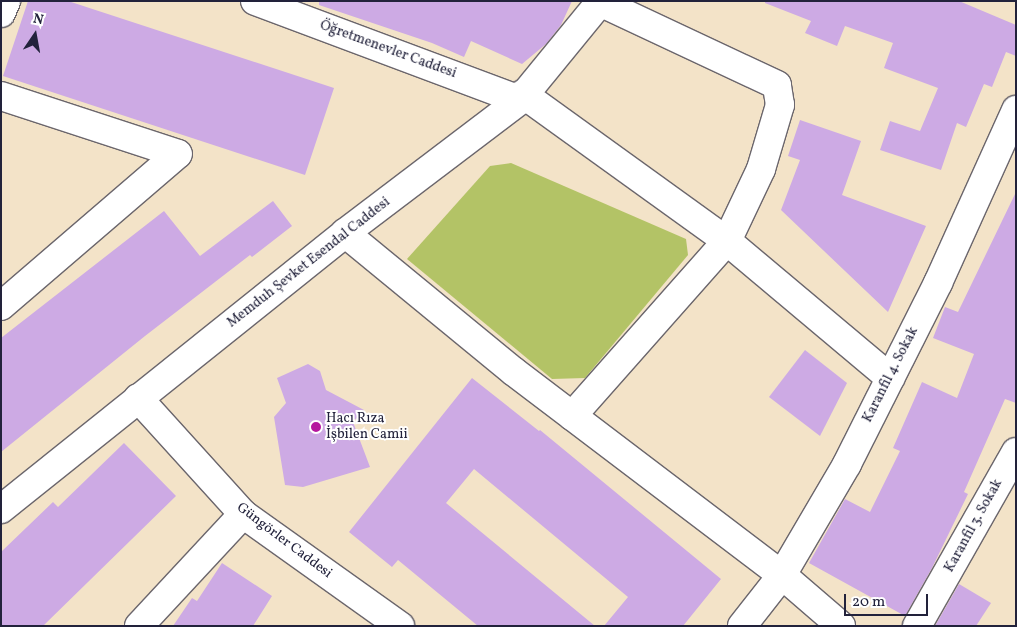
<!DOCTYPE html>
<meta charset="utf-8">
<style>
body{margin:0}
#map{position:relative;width:1017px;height:627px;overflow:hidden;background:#f3e3c8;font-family:Vollkorn,serif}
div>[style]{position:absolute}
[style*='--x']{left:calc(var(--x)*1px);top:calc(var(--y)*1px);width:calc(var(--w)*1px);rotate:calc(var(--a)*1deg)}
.green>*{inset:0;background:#b3c366}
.building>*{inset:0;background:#cdaae4}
.roads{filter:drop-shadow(1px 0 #6b666c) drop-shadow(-1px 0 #6b666c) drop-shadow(0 1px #6b666c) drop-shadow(0 -1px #6b666c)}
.minor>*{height:28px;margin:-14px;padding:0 14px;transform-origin:14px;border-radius:14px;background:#fff}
.tertiary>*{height:28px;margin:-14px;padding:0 14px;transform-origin:14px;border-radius:14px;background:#fff}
.dots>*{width:14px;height:14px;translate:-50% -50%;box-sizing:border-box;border:2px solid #fff;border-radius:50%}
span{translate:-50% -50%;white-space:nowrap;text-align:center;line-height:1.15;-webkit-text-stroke:4px #fff;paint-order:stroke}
.street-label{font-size:14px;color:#22223b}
.poi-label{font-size:14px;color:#22223b}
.left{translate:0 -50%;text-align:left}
.frame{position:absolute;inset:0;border:2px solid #22223b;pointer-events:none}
.north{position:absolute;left:10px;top:10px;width:50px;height:50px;-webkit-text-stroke:4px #fff;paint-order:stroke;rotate:12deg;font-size:14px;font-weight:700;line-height:20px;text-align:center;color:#22223b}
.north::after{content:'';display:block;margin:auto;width:18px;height:22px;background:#22223b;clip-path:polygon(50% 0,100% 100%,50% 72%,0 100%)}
.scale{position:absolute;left:844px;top:594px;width:84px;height:22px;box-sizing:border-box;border:2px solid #22223b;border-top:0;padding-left:6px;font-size:15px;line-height:18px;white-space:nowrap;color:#22223b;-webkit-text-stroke:4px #fff;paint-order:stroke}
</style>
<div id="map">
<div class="green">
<i style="clip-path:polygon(511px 163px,686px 239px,688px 255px,585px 378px,552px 379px,407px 259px,490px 166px)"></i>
</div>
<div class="building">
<i style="clip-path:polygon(28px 1px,68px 1px,334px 88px,305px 175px,3px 76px)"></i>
<i style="clip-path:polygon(319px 1px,572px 1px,561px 25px,546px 44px,522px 64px,471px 41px,464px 57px,432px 43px,319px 5px)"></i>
<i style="clip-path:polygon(765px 1px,959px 1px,1016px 25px,1016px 56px,1006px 52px,992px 87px,984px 84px,966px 127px,957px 123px,941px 170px,880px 150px,890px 121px,920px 131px,938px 88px,884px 68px,893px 43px,845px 26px,837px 46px,805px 33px,811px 21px,765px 3px)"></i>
<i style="clip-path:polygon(800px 120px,861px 141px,842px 195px,926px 226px,888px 312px,781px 210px,800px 160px,788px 156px)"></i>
<i style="clip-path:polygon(1016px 192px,1016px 403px,1005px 399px,964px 492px,968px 494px,932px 568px,905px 616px,809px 563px,845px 499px,870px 512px,900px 451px,893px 448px,922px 382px,957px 398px,974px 354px,933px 338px,945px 307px,958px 312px)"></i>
<i style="clip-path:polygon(273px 201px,292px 226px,252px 257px,250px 255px,145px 336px,1px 452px,1px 338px,164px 211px,200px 256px)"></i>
<i style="clip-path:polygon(805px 350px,847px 383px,820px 436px,769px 397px)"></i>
<i style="clip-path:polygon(308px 364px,320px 371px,326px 390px,364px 410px,353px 422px,370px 467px,303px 487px,285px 485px,274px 417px,286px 403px,277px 378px)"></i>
<i style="clip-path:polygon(472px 378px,539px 431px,540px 430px,721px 579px,683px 626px,604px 626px,628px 597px,474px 469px,446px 503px,595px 626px,478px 626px,398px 560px,392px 567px,349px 532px)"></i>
<i style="clip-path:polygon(124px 443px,176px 496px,43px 626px,1px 626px,1px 552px,53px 502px,58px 507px)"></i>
<i style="clip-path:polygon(222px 563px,272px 596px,253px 626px,173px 626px,192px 598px,197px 601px)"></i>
<i style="clip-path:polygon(959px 584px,991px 603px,976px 626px,935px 626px)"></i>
</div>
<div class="roads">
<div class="minor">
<i style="--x:1;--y:13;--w:13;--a:-67"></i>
<i style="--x:1;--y:96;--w:186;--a:18.1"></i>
<i style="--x:345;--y:233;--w:217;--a:39.4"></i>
<i style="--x:513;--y:371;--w:338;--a:37.2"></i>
<i style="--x:782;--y:575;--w:78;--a:40.8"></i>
<i style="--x:1;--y:306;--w:233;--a:-40.7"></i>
<i style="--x:572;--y:416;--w:234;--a:-48.5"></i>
<i style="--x:727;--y:241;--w:80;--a:-64.7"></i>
<i style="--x:761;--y:169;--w:67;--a:-73.5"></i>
<i style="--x:780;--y:105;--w:20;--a:-99"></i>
<i style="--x:777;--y:85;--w:195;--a:-154.9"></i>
<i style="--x:139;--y:626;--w:153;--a:-47.1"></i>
<i style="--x:742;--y:626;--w:65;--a:-51.9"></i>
<i style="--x:782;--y:575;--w:129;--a:-59.6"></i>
<i style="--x:847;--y:464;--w:203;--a:-63.3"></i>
<i style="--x:938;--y:283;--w:190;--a:-65.7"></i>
<i style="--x:917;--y:626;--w:200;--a:-60.4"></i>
</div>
<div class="tertiary">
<i style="--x:255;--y:1;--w:283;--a:20.5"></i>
<i style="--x:523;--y:94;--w:251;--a:35.8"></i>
<i style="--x:727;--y:241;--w:213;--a:40"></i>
<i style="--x:138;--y:398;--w:156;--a:47.8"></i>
<i style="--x:243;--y:514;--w:193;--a:35.5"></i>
<i style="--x:1;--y:509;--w:441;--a:-38.7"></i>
<i style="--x:345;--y:233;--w:220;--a:-37.2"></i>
<i style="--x:520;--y:100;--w:128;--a:-50.7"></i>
</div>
</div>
<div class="dots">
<i style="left:316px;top:427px;background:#b5179e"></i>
</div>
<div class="street-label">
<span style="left:388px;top:50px;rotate:20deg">Öğretmenevler Caddesi</span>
<span style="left:309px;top:263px;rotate:-38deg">Memduh Şevket Esendal Caddesi</span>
<span style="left:891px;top:375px;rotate:-63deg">Karanfil 4. Sokak</span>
<span style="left:974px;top:526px;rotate:-61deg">Karanfil 3. Sokak</span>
<span style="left:284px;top:541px;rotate:37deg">Güngörler Caddesi</span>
</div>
<div class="poi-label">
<span class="left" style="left:326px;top:427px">Hacı Rıza<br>İşbilen Camii</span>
</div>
<div class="frame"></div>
<div class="north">N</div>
<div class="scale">20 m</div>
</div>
